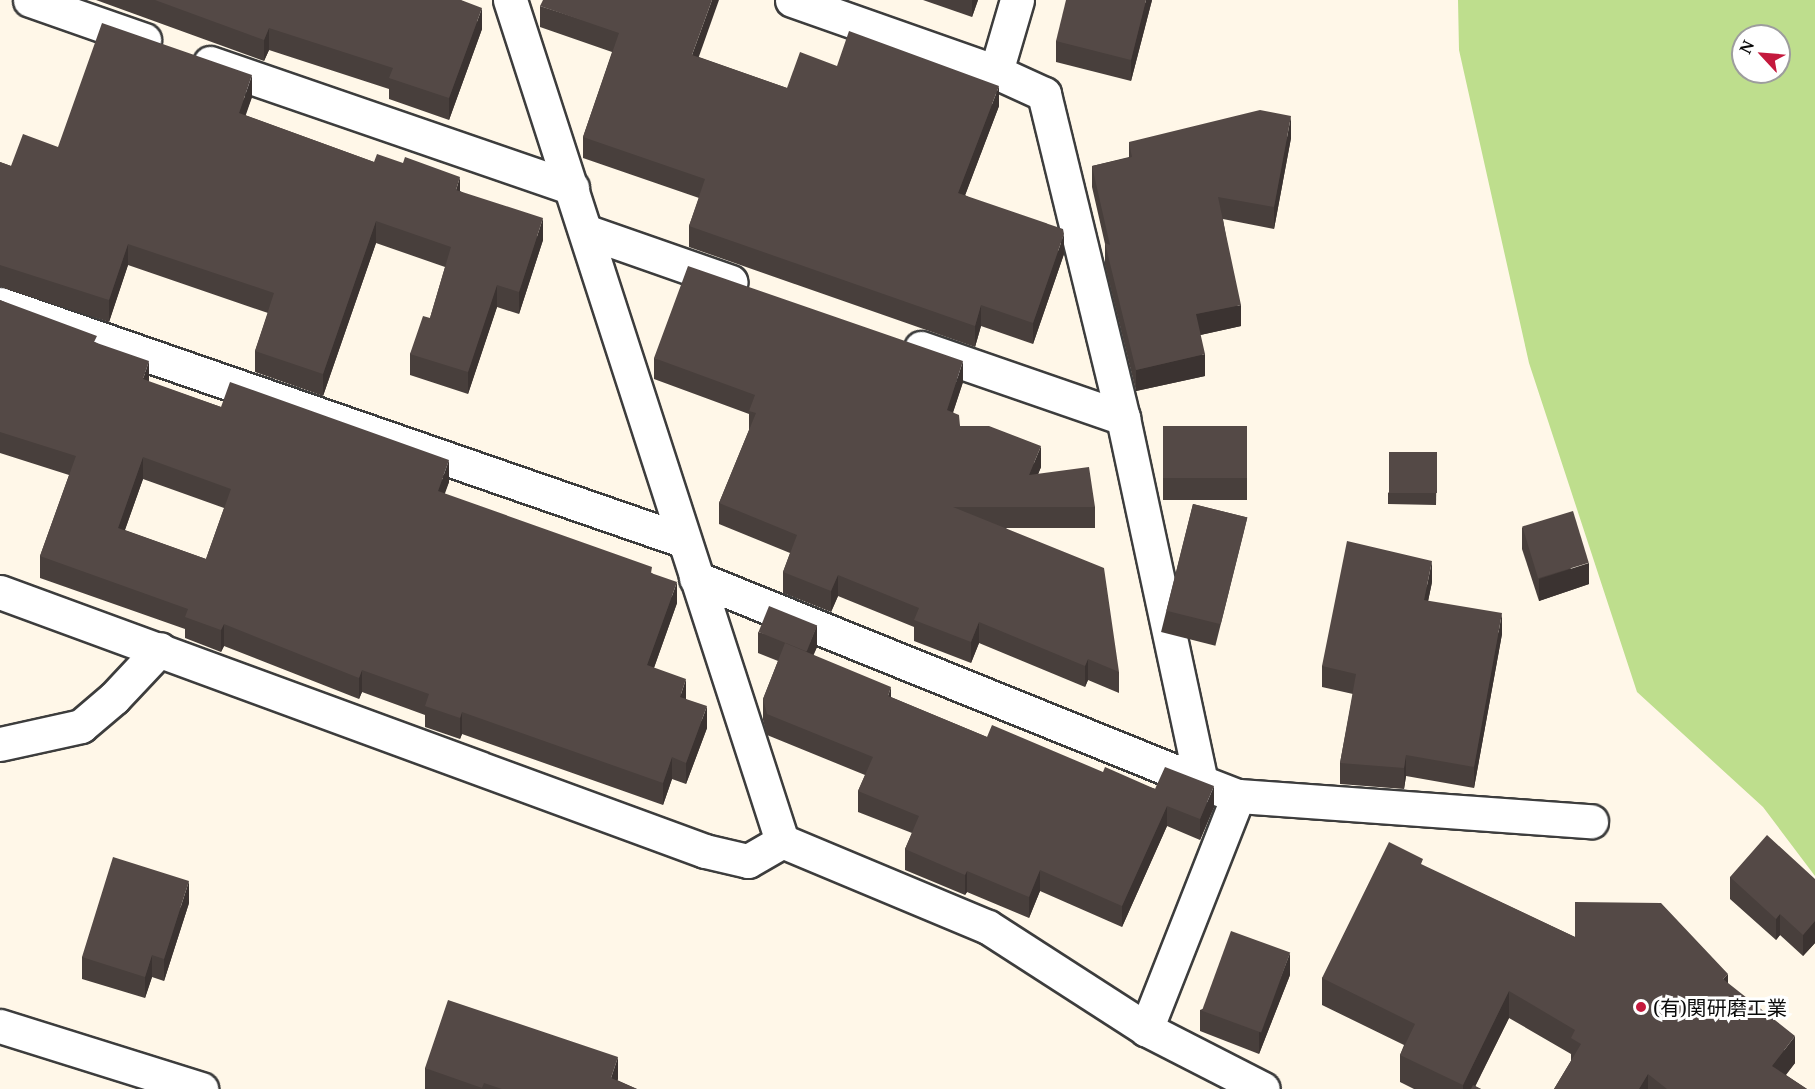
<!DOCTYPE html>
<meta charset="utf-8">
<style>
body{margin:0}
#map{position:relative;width:1815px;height:1089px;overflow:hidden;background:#fff7e8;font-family:"Noto Serif","Noto Sans JP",serif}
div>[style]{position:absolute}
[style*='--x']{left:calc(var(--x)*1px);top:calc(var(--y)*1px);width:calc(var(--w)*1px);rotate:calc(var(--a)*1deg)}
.forest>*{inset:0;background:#bede8d}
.roads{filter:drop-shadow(2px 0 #3d3d3d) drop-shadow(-2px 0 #3d3d3d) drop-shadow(0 2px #3d3d3d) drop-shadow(0 -2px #3d3d3d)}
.minor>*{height:33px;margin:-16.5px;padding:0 16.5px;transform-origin:16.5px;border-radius:16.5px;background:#fff}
.wall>*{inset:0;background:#483f3c;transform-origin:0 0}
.shaded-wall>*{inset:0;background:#3b3331}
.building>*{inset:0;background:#544946;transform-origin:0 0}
.dots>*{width:16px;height:16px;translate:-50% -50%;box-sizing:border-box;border:3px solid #fff;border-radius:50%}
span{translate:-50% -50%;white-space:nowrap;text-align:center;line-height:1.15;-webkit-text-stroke:6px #fff;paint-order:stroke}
.poi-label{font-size:20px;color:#0a0a0a}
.left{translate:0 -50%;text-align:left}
.north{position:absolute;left:1731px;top:24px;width:60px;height:60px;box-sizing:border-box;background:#fff;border:2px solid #9d9d9d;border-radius:50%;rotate:296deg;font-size:16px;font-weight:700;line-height:24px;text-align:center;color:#0a0a0a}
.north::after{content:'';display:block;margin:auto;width:21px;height:27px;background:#c4193d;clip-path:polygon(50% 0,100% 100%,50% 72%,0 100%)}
</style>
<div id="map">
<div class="forest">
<i style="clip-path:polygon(evenodd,1458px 0,1815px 0,1815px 876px,1763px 807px,1637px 692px,1529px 363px,1459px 50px,1458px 0,1743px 36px,1779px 36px,1779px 72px,1743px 72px,1743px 36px)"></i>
</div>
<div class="roads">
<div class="minor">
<i style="--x:30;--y:0;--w:121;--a:19.3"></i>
<i style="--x:510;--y:0;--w:884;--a:72.08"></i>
<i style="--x:792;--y:0;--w:216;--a:19.4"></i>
<i style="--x:1017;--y:0;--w:75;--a:106.3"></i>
<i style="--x:996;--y:72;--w:53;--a:24.6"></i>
<i style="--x:1044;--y:94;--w:333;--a:76.3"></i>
<i style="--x:1123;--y:418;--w:372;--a:77.9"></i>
<i style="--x:1201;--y:782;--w:40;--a:21"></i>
<i style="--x:1238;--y:796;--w:251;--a:111.5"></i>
<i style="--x:210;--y:63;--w:383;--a:19"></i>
<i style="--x:588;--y:232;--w:151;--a:19.3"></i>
<i style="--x:0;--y:304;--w:722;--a:19.09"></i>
<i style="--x:921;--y:348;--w:214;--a:19.1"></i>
<i style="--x:696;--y:578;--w:545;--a:22"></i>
<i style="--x:0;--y:592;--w:751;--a:20.17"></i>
<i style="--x:705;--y:851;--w:44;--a:13.1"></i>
<i style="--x:748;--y:861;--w:39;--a:-30"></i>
<i style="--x:0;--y:744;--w:83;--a:-12.5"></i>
<i style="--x:81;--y:726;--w:43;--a:-40.3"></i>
<i style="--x:114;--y:698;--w:67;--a:-46.8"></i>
<i style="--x:1238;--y:796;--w:354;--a:4.1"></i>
<i style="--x:782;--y:841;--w:223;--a:22.7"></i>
<i style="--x:988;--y:927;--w:188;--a:32.8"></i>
<i style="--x:1146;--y:1029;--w:131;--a:27.1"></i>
<i style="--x:0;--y:1026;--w:211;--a:17.4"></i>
</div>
</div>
<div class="wall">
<i style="clip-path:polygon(96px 0,461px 0,482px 29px,449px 120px,389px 99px,389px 89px,269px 50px,264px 61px)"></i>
<i style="clip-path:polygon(923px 0,978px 0,972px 17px)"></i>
<i style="clip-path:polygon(1152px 0,1131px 81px,1056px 62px,1056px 41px)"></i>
<i style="clip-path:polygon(540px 6px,699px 57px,787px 88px,837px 66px,999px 106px,965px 195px,1064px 254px,1033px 344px,981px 326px,975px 347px,689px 247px,689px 226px,699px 198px,583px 158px,583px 137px,612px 52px,540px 27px)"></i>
<i style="clip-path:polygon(252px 97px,245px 115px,374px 162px,460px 191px,543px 240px,519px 314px,497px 307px,468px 394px,410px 375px,410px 354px,430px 318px,445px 267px,376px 243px,323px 396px,255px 372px,255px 351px,268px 313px,128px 265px,109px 322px,0 287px,0 162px,11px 166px,58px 147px)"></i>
<i style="clip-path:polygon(1291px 138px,1274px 229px,1223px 219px,1241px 326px,1200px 335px,1205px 376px,1136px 391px,1105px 265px,1105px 244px,1092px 187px,1092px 166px,1129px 157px,1129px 142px)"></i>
<i style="clip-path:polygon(evenodd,0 300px,97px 343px,149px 382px,221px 407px,449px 482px,444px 494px,652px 573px,677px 603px,654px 668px,686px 699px,707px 728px,686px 784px,672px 779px,663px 805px,462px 734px,460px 739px,425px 727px,425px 715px,362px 692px,359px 699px,224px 646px,221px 652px,185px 638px,185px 629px,40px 578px,40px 556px,69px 475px,0 453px,0 300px,143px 479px,224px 508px,206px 559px,125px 530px,143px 479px)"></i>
<i style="clip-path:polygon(654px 358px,963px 382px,953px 412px,960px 426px,1041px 467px,1038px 474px,1095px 507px,1095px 528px,1006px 528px,1119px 672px,1119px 693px,1088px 680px,1085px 687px,979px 643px,971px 663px,914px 641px,914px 627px,838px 596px,831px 612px,783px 593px,783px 572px,790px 553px,719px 524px,719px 503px,749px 430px,749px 414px,654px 379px)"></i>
<i style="left:1163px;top:426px;width:84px;height:74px"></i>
<i style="clip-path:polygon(1437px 452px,1436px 505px,1388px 504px,1388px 493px)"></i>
<i style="left:1193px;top:504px;width:56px;height:132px;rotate:14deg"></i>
<i style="clip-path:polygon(1522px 527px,1589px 584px,1539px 601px,1522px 549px)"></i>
<i style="clip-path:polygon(1432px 582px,1428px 601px,1502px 634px,1474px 788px,1406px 776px,1404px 789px,1340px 784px,1340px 763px,1353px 694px,1322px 687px,1322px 666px)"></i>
<i style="clip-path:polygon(758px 632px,817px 647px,813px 655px,891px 697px,987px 737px,1214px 807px,1200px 840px,1167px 826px,1122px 927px,1040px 891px,1029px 918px,967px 892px,965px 895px,905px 870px,905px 849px,912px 833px,858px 812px,858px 791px,865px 775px,767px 735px,763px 720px,763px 699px,778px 661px,758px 653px)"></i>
<i style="clip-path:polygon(1423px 866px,1575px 937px,1728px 984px,1795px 1063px,1786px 1075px,1807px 1089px,1554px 1089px,1571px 1061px,1571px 1054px,1509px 1018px,1475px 1086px,1481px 1089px,1414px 1089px,1400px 1082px,1400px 1055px,1404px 1045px,1322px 1005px,1322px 978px)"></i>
<i style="clip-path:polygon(1730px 877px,1815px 879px,1815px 943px,1803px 956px,1780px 935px,1776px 940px,1730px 899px)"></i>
<i style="clip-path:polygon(189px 903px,164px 981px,152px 977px,145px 998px,82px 979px,82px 957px)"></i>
<i style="clip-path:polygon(1290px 975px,1259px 1054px,1200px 1031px,1200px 1010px)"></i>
<i style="clip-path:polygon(425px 1068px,618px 1079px,617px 1080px,637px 1089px,425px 1089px)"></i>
</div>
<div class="shaded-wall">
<i style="clip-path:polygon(712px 0,719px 0,692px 76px,692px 55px)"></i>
<i style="clip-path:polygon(972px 0,978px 0,972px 17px)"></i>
<i style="clip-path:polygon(1146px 0,1152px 0,1131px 81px,1131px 60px)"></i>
<i style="clip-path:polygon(482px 8px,482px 29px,449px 120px,449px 98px)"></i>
<i style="clip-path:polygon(269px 28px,269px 50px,264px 61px,264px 40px)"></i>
<i style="clip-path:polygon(252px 75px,252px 97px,239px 135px,239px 113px)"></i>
<i style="clip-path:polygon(999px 86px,999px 106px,958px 214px,958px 193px)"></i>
<i style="clip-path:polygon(1291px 116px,1291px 138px,1274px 229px,1274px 207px)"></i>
<i style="clip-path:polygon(460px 177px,460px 199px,456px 190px)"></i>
<i style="clip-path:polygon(543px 218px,543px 240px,519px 314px,519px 292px)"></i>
<i style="clip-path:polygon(376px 221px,376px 243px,323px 396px,323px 374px)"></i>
<i style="clip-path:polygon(1064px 234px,1064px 254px,1033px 344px,1033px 323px)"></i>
<i style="clip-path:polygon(128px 244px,128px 265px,109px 322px,109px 300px)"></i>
<i style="clip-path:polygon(497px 285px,497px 307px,468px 394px,468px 372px)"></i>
<i style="clip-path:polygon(981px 305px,981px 326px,975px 347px,975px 326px)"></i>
<i style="clip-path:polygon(1241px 305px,1241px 326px,1196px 336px,1196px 314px)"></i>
<i style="clip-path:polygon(1205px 354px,1205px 376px,1136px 391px,1136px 370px)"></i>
<i style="clip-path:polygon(149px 361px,149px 382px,143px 379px)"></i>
<i style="clip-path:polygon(963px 361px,963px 382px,947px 431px,947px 410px)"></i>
<i style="clip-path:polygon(1041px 446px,1041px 467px,1029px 497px,1029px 475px)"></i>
<i style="clip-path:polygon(143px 457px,143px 479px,118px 549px,118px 528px)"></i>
<i style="clip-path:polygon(449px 460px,449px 482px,438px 513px,438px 491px)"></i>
<i style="clip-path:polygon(1432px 561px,1432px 582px,1424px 621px,1424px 600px)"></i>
<i style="clip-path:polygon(1589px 563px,1589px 584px,1539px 601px,1539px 579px)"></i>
<i style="clip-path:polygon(838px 575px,838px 596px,831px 612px,831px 591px)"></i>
<i style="clip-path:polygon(677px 582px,677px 603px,647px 687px,647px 665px)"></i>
<i style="clip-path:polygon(1502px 613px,1502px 634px,1474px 788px,1474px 767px)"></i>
<i style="clip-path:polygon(979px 622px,979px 643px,971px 663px,971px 642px)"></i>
<i style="clip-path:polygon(224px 624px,224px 646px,221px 652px,221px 630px)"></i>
<i style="clip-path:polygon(817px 625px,817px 647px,806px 673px,806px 651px)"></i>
<i style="clip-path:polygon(1088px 659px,1088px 680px,1085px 687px,1085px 666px)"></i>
<i style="clip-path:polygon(362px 670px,362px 692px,359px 699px,359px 678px)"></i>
<i style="clip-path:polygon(686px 679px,686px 701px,680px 697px)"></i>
<i style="clip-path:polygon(891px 687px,891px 708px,888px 696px)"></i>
<i style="clip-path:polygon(707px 706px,707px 728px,686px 784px,686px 763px)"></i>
<i style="clip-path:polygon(462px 712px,462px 734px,460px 739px,460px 718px)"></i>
<i style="clip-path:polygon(1406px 755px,1406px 776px,1404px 789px,1404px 768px)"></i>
<i style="clip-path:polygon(672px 757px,672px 779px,663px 805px,663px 783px)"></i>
<i style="clip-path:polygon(1214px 786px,1214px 807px,1200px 840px,1200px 819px)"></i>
<i style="clip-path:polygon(1167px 806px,1167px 826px,1122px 927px,1122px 906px)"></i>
<i style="clip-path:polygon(1040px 870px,1040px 891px,1029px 918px,1029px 897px)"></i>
<i style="clip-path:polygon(967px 871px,967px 892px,965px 895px,965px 875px)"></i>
<i style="clip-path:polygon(189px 881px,189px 903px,164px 981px,164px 959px)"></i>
<i style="clip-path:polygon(1780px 914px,1780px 935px,1776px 940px,1776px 919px)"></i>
<i style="clip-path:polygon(1815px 921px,1815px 943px,1803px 956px,1803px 935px)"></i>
<i style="clip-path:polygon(1290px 953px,1290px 975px,1259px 1054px,1259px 1033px)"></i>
<i style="clip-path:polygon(152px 955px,152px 977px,145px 998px,145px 977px)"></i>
<i style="clip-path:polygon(1728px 974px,1728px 1001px,1723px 979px)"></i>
<i style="clip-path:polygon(1509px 991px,1509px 1018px,1474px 1089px,1463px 1089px,1463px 1085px)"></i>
<i style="clip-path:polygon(1795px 1036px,1795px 1063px,1774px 1089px,1772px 1066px)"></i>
<i style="clip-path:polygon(618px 1057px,618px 1079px,614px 1089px,611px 1078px)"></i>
<i style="clip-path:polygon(1648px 1074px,1648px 1089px,1639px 1089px)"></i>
</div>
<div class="building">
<i style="clip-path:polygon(155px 0,461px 0,482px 8px,449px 98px,389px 78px,393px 68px,269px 28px,264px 40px)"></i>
<i style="clip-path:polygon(543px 0,712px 0,692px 55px,787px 88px,800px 52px,837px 66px,849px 31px,999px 86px,958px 193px,1063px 229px,1064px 234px,1033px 323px,981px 305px,975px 326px,689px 226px,705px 179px,583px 137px,619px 33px,540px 6px)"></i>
<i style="clip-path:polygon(1066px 0,1146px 0,1131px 60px,1056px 41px)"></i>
<i style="clip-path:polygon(102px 23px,252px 75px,239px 113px,374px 162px,377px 154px,403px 163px,405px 157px,460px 177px,456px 190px,543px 218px,519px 292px,497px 285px,468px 372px,410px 354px,423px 316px,430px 318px,451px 247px,376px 221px,323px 374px,255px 351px,274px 293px,128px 244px,109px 300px,0 265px,0 162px,11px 166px,23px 134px,58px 147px)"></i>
<i style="clip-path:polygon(1260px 110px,1291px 116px,1274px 207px,1218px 197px,1241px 305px,1196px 314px,1205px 354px,1136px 370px,1105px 243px,1110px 245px,1092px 166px,1132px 157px,1129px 142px)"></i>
<i style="clip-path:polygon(688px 266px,963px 361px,947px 410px,959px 415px,960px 426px,989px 426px,1041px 446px,1029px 475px,1089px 467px,1095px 507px,953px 507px,1104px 568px,1119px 672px,1088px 659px,1085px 666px,979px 622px,971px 642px,914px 620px,919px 608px,838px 575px,831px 591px,783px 572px,797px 535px,719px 503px,756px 413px,749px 411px,755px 395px,654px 358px)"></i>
<i style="clip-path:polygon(evenodd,0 300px,97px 336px,94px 342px,149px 361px,143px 379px,221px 407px,230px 382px,449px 460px,438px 491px,652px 567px,651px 573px,677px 582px,647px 665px,686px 679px,680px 697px,707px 706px,686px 763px,672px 757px,663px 783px,462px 712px,460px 718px,425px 706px,429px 694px,362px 670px,359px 678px,224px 624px,221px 630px,185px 617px,188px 609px,40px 556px,76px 456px,0 432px,0 300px,143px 457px,231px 489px,206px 559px,118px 528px,143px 457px)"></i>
<i style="left:1163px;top:426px;width:84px;height:52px"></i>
<i style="left:1389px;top:452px;width:48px;height:41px"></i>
<i style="left:1193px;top:504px;width:56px;height:110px;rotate:14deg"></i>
<i style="left:1573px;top:511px;width:54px;height:53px;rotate:73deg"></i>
<i style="clip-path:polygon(1347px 541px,1432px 561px,1424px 600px,1502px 613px,1474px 767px,1406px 755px,1404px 768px,1340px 763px,1356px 674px,1322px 666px)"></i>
<i style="left:769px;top:606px;width:52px;height:28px;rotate:22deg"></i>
<i style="clip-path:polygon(785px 643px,891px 687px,888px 696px,987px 737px,992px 725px,1103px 772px,1105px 767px,1155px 789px,1165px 767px,1214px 786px,1200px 819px,1167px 806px,1122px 906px,1040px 870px,1029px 897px,967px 871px,965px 875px,905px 849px,919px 816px,858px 791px,873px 757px,767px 714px,763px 699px)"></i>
<i style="clip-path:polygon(1767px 835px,1815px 879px,1815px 921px,1803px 935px,1780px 914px,1776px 919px,1730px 877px)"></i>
<i style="clip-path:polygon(1389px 842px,1423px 859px,1421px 864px,1575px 937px,1575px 902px,1661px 903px,1728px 974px,1723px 979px,1795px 1036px,1772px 1066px,1807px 1089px,1667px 1089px,1648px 1074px,1639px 1089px,1554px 1089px,1581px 1044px,1571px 1038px,1575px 1030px,1509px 991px,1463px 1085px,1400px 1055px,1415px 1024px,1322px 978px)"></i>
<i style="clip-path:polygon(113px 857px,189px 881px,164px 959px,152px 955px,145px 977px,82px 957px)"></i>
<i style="left:1231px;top:931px;width:63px;height:85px;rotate:20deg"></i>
<i style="clip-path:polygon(448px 1000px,618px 1057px,611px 1078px,637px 1089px,502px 1089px,484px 1083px,482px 1088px,425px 1068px)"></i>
<i style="clip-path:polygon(1473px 1085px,1481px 1089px,1471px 1089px)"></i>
</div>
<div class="dots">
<i style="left:1641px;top:1007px;background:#c4193d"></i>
</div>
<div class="poi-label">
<span class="left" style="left:1653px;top:1007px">(有)関研磨工業</span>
</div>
<div class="north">N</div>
</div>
